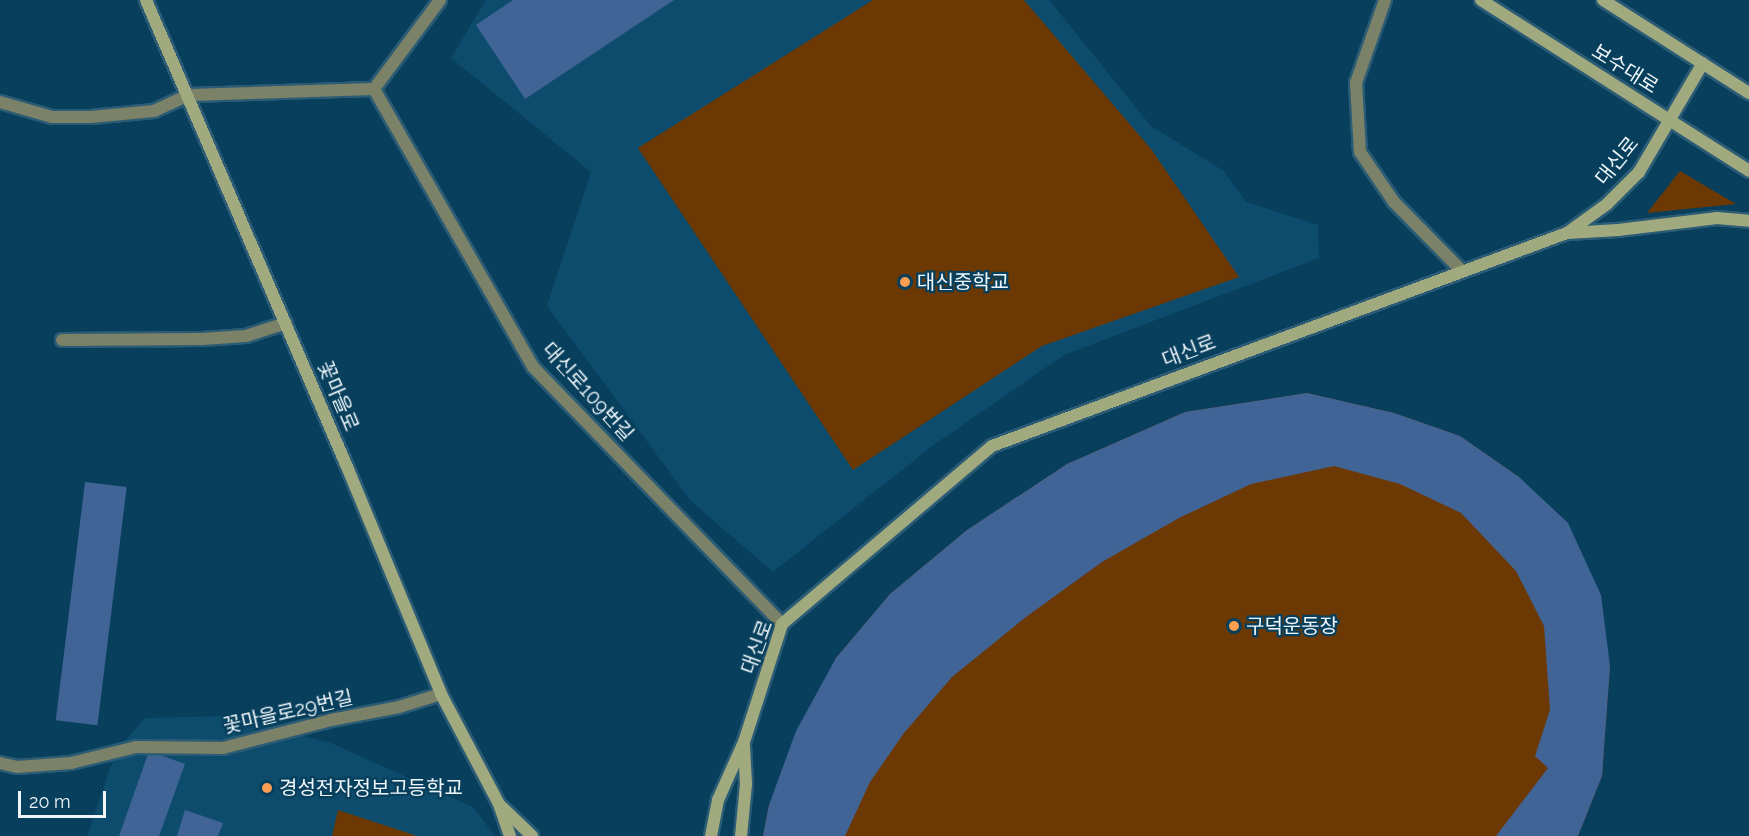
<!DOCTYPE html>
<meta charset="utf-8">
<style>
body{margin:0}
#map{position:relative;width:1749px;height:836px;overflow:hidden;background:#073f5c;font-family:Raleway,"Noto Sans KR",sans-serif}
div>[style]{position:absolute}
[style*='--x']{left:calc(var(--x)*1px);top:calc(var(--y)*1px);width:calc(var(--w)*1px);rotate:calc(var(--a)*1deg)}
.built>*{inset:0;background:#0d4c6c}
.green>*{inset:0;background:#6c3904}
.building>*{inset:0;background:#416496;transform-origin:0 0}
.roads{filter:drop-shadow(2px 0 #2c5c75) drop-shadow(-2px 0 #2c5c75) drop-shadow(0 2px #2c5c75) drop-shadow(0 -2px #2c5c75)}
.lane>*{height:12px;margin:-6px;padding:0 6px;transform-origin:6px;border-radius:6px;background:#7c8267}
.street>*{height:12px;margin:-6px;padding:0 6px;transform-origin:6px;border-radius:6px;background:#7c8267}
.secondary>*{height:12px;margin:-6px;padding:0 6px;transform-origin:6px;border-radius:6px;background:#a1aa7e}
.dots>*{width:16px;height:16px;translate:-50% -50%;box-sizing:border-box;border:3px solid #073f5c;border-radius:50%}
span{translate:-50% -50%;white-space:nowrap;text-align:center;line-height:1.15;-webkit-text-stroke:4.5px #073f5c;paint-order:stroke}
.street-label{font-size:20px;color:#eff6fa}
.poi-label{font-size:20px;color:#eff6fa}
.left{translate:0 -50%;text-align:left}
.scale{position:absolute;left:18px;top:791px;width:88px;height:27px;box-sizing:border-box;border:3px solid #eff6fa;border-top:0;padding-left:8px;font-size:18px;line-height:21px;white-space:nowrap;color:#eff6fa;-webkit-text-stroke:4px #073f5c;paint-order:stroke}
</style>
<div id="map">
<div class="built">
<i style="clip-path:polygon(486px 0,1049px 0,1151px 126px,1224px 171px,1246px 202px,1318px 225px,1319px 258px,1064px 355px,931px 447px,773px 572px,691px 501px,547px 306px,591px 172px,451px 58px)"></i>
<i style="clip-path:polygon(227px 716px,331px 743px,473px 807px,495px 836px,87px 836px,116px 751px,145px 718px)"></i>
</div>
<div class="green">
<i style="clip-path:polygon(873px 0,1024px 0,1151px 149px,1239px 277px,1042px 346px,853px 470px,638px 148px)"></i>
<i style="clip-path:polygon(1680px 171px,1736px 204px,1647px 213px)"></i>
<i style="clip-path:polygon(1307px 393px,1394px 413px,1460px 436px,1519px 477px,1610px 666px,1602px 776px,1578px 836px,763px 836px,769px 805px,836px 658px,890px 594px,967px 530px,1067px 464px,1185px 412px)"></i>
<i style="clip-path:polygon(338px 810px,417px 836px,332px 836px)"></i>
</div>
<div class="building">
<i style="clip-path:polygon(513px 0,674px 0,525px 99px,476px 25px)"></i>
<i style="clip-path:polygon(1307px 393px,1394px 413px,1460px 436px,1519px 477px,1568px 523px,1601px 595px,1610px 666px,1602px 776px,1578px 836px,1496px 836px,1548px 768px,1535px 756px,1550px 710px,1544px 626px,1516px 571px,1461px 513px,1400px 484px,1334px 466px,1251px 484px,1179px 518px,1102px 562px,1026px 617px,952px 677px,904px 733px,870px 782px,845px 836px,763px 836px,769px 805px,796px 731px,836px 658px,890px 594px,967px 530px,1067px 464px,1185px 412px)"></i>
<i style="left:85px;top:482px;width:42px;height:240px;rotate:7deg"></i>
<i style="clip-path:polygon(149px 751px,185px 764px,159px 836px,119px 836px)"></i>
<i style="clip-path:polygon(185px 810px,223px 823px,218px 836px,177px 836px)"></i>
</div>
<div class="roads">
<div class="lane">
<i style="--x:0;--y:102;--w:54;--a:16.1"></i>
<i style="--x:52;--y:117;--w:39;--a:0"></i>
<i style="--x:91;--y:117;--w:63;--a:-5.4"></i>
<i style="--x:154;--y:111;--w:38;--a:-25"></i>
</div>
<div class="street">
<i style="--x:1385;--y:0;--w:88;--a:109.3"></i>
<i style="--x:1356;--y:83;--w:69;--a:86.7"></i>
<i style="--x:1360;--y:152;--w:60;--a:55.8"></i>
<i style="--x:1394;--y:202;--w:95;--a:45.4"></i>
<i style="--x:374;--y:89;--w:320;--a:60.2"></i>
<i style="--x:533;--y:367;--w:358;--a:45.9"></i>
<i style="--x:374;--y:89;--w:111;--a:-53.4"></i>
<i style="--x:189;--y:95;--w:185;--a:-1.9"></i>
<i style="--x:62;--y:340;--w:140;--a:-0.4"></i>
<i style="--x:202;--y:339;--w:44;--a:-3.9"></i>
<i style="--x:246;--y:336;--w:42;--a:-18"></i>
<i style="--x:0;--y:763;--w:17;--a:13"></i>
<i style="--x:17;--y:767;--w:54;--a:-4.2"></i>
<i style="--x:71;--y:763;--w:67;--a:-13.8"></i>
<i style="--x:136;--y:747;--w:87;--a:0.7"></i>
<i style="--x:223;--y:748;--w:112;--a:-14.5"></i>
<i style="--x:331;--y:720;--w:69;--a:-10.8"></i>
<i style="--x:399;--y:707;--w:44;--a:-17.2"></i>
</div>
<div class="secondary">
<i style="--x:146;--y:0;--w:511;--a:66.7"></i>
<i style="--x:348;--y:469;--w:243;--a:67.5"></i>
<i style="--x:441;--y:694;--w:124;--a:62.2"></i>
<i style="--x:499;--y:804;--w:34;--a:71"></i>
<i style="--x:1481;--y:0;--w:318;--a:32.5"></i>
<i style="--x:1603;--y:0;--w:173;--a:32.5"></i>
<i style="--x:1568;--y:233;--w:50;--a:-3.4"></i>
<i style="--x:1618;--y:230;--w:100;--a:-6.9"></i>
<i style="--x:1717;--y:218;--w:32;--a:5"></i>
<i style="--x:502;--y:807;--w:42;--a:44"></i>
<i style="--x:711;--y:836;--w:37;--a:-79"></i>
<i style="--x:718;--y:800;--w:64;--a:-65.9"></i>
<i style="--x:744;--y:742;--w:124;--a:-72.1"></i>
<i style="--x:782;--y:624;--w:275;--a:-40.3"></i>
<i style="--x:992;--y:446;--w:613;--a:-20.33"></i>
<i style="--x:1567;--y:233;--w:49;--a:-35.9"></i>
<i style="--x:1607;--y:204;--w:45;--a:-45"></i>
<i style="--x:1639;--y:172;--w:126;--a:-59.6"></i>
<i style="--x:741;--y:836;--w:52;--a:-84.5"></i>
<i style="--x:746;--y:784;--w:38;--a:-93"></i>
</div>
</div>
<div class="dots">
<i style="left:905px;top:282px;background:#fb9e51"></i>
<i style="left:1234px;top:626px;background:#fb9e51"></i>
<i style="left:267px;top:788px;background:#fb9e51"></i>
</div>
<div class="street-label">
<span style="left:1625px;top:69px;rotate:32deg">보수대로</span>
<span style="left:1617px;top:161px;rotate:-51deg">대신로</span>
<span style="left:1189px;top:351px;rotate:-21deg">대신로</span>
<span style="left:588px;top:392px;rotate:48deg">대신로109번길</span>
<span style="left:338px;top:396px;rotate:67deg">꽃마을로</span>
<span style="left:757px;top:647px;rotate:-70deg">대신로</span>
<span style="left:288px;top:712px;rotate:-13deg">꽃마을로29번길</span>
</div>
<div class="poi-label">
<span class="left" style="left:917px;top:282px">대신중학교</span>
<span class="left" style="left:1246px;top:626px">구덕운동장</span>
<span class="left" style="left:279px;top:788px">경성전자정보고등학교</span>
</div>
<div class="scale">20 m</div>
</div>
